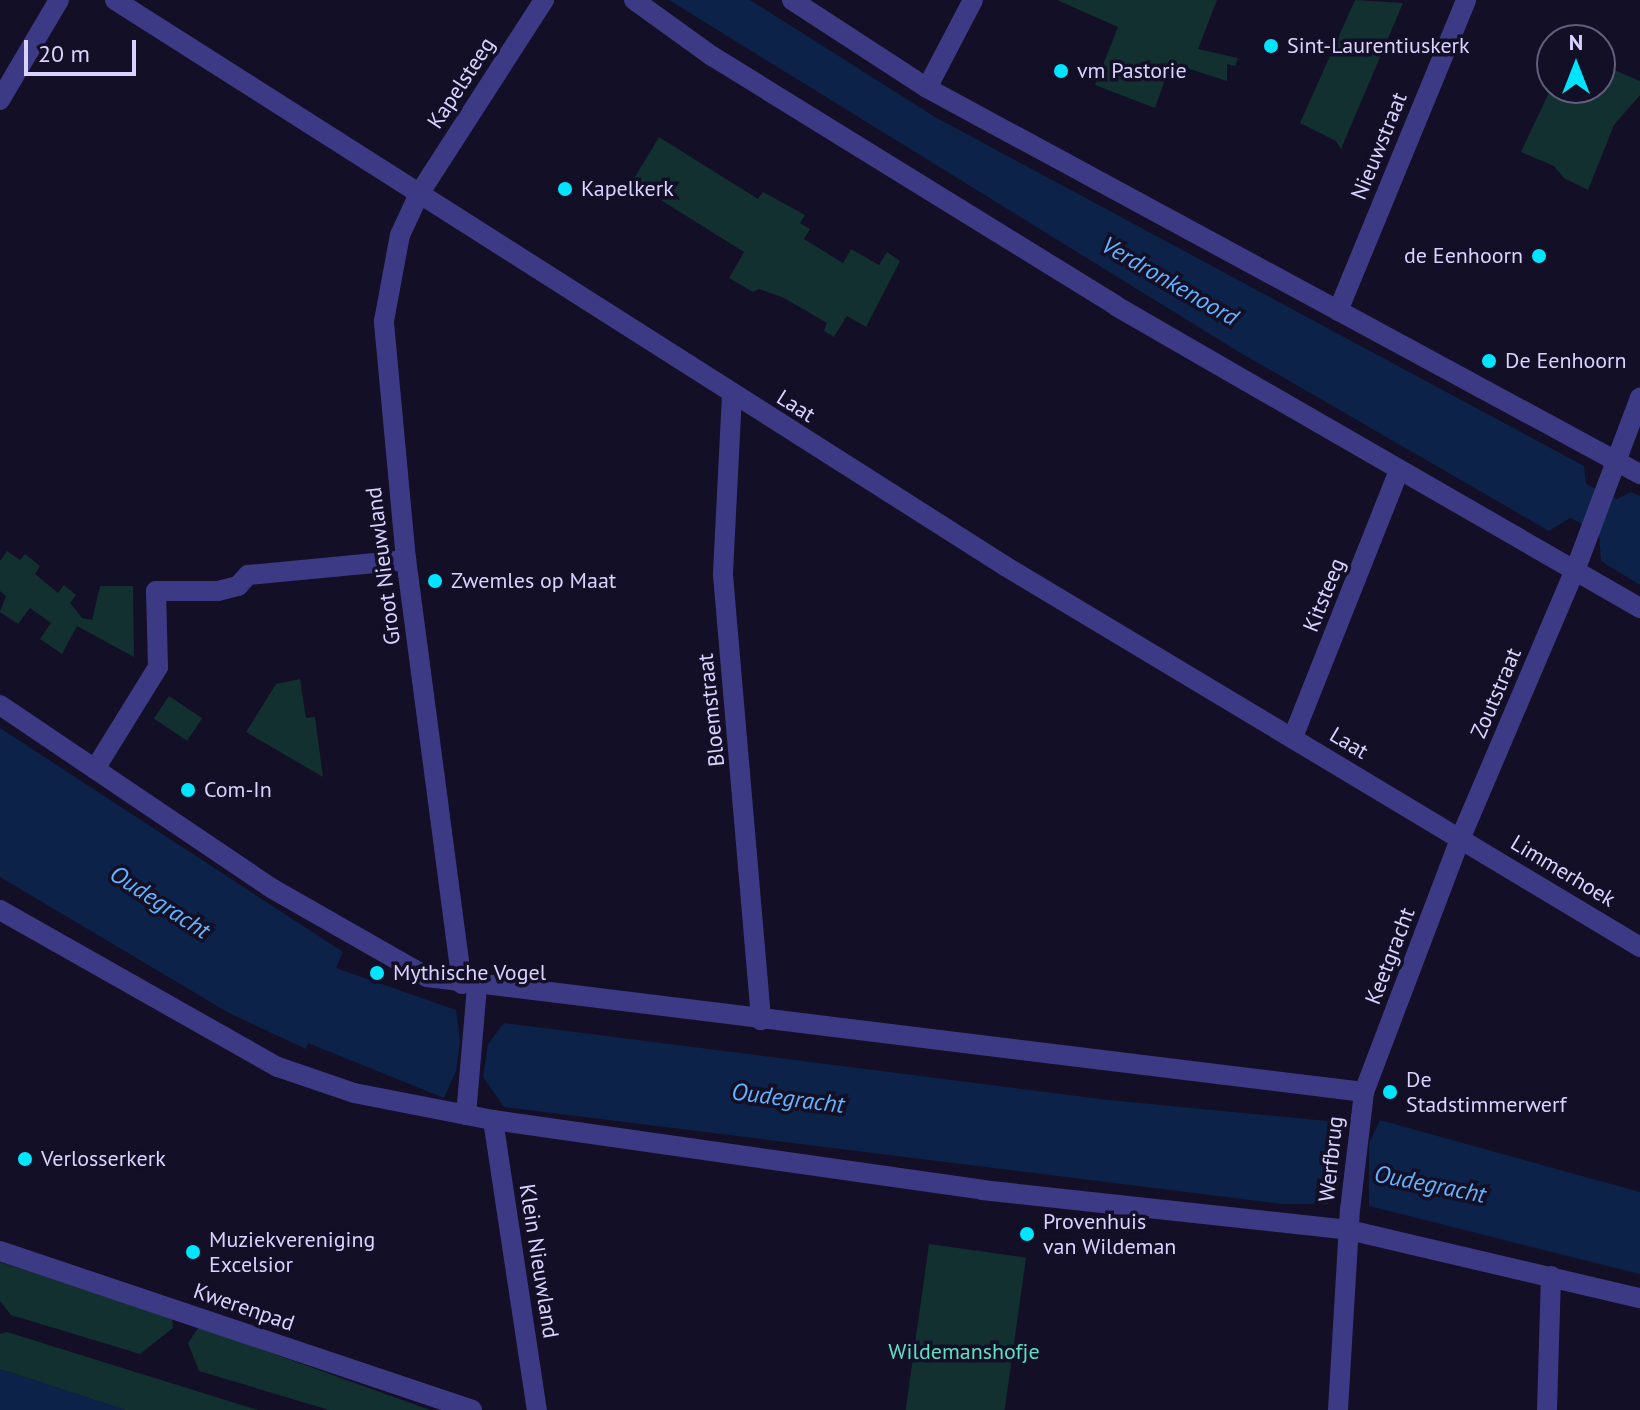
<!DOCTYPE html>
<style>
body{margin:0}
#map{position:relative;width:1640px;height:1410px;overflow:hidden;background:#130f26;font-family:"PT Sans",sans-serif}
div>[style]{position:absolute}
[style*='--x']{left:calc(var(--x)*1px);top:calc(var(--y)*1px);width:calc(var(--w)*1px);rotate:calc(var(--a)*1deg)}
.green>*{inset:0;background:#12302f;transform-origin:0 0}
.water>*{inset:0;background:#0c2248}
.street>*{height:20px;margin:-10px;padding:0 10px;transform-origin:10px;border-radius:10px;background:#3d3a85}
.dots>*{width:22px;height:22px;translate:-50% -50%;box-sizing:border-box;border:4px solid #130f26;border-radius:50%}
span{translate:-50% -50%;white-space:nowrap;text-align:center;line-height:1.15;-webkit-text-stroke:7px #130f26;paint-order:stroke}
.poi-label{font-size:22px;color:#d9d4ff}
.left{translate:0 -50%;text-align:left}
.right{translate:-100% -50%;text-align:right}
.street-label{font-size:22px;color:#d9d4ff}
.park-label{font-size:22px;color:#5fe0c0}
.water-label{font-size:24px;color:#62b6ff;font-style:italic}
.north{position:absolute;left:1536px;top:24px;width:80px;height:80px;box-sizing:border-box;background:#130f26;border:2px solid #625e7d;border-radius:50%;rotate:0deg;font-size:22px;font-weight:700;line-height:32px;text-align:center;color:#d9d4ff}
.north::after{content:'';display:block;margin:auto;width:28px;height:36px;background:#00e5ff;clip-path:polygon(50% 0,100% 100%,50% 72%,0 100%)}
.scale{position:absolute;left:24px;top:40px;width:112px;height:36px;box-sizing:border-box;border:4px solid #d9d4ff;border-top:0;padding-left:10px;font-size:24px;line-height:28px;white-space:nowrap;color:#d9d4ff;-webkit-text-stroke:6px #130f26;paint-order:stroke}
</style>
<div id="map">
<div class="green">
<i style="clip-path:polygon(1057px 0,1217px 0,1198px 49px,1238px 58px,1235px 66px,1227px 64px,1227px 81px,1171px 63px,1155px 108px,1095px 85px,1118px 27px)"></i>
<i style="clip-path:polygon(1355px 0,1403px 3px,1341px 149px,1336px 141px,1300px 123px)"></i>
<i style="clip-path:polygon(1600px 64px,1640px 81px,1640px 95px,1614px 125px,1588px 190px,1564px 178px,1554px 166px,1521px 152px,1552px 86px,1600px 88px)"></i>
<i style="clip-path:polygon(659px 137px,758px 199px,763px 192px,805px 215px,800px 223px,810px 229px,804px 239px,843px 263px,851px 249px,879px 265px,887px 252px,900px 261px,866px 327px,847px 316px,834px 337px,824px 331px,827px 323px,784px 298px,759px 289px,753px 292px,729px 278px,744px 252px,632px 182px)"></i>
<i style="clip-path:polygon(7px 551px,20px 560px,25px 554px,40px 566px,35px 574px,58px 593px,64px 585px,76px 595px,70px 603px,82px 618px,92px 620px,100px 586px,133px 586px,134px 657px,77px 626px,62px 654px,40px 639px,51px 623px,30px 608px,18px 624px,0 612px,6px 596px,0 591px,0 561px)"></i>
<i style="clip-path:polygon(300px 679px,306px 718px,315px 717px,323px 777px,246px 732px,276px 684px)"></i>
<i style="left:169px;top:696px;width:40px;height:27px;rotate:34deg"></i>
<i style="left:929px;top:1244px;width:98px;height:168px;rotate:8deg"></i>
<i style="clip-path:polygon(0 1262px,172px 1318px,173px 1328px,140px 1354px,11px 1315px,0 1301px)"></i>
<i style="clip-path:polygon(199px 1327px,430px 1410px,329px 1410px,199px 1371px,188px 1343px)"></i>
<i style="clip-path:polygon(7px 1332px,258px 1410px,125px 1410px,0 1369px,0 1334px)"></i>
</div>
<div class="water">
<i style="clip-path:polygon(669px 0,750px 0,935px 117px,1584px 466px,1586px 484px,1617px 499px,1631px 492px,1640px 496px,1640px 585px,1601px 561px,1599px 532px,1570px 518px,1549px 531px,1234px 349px)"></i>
<i style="clip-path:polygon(0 728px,343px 952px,336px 968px,456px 1010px,460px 1041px,456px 1071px,444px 1098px,308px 1043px,306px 1049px,229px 1013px,0 877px)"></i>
<i style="clip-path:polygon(504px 1023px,1109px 1100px,1338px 1122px,1336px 1175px,1328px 1204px,1283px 1204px,504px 1107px,483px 1077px,488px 1044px)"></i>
<i style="clip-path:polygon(1380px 1120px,1640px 1192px,1640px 1274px,1369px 1206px,1369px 1144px)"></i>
<i style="clip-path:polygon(0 1369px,125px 1410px,0 1410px)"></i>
</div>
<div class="street">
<i style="--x:115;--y:0;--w:1055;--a:32.45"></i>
<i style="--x:1005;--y:566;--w:741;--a:30.96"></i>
<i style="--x:634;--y:0;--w:96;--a:35.7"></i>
<i style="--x:712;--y:56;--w:475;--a:31.7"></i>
<i style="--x:1116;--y:306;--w:605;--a:29.96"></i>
<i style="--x:792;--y:0;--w:161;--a:33.1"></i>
<i style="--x:927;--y:88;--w:811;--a:28.43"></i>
<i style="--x:927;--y:88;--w:99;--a:-62.4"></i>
<i style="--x:0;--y:100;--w:116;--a:-59.5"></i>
<i style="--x:1338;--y:311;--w:336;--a:-67.6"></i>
<i style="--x:732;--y:395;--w:180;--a:92.9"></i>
<i style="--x:723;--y:575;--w:447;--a:85.1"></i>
<i style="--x:0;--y:705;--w:329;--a:34"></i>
<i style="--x:273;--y:889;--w:177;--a:29.7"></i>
<i style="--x:427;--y:977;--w:944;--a:7"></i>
<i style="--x:1293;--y:737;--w:286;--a:-68.3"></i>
<i style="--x:95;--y:769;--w:120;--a:-58.3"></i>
<i style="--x:158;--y:667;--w:76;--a:-91.5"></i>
<i style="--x:156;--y:591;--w:62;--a:0"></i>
<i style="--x:218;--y:591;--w:21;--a:-14"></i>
<i style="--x:238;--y:586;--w:15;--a:-48"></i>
<i style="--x:248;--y:575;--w:159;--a:-5.4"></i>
<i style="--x:0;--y:910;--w:319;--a:29.5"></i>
<i style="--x:278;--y:1067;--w:80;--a:18.9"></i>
<i style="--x:354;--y:1093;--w:142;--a:11"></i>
<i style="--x:493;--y:1120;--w:494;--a:8.1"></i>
<i style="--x:982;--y:1190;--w:369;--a:6.2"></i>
<i style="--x:1349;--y:1230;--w:299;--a:13.2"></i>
<i style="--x:462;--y:984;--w:428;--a:-97.5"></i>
<i style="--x:406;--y:560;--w:240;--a:-95.3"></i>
<i style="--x:384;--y:321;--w:87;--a:-79.5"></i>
<i style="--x:400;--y:235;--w:45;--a:-65.1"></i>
<i style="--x:419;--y:194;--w:231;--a:-57.2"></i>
<i style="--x:466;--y:1115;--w:129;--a:-85.1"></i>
<i style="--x:493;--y:1120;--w:293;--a:81.4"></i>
<i style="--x:0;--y:1251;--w:498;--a:18.6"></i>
<i style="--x:1338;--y:1410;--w:200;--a:-86.6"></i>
<i style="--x:1350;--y:1210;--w:119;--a:-83.2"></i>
<i style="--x:1364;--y:1092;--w:273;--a:-69.2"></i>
<i style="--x:1461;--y:837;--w:293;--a:-66.9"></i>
<i style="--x:1576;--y:568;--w:182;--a:-69.4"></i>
<i style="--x:1547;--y:1410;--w:134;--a:-88.3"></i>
</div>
<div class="dots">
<i style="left:1271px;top:46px;background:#00e5ff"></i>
<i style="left:1061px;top:71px;background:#00e5ff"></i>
<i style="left:565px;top:189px;background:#00e5ff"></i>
<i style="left:1539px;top:256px;background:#00e5ff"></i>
<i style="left:1489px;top:361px;background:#00e5ff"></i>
<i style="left:435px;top:581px;background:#00e5ff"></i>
<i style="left:188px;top:790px;background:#00e5ff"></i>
<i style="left:377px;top:973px;background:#00e5ff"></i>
<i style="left:1390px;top:1092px;background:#00e5ff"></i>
<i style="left:25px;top:1159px;background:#00e5ff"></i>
<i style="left:1027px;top:1234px;background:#00e5ff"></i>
<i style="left:193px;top:1252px;background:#00e5ff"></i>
</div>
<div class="poi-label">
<span class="left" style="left:1287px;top:46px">Sint-Laurentiuskerk</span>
<span class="left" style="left:1077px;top:71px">vm Pastorie</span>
<span class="left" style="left:581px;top:189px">Kapelkerk</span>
<span class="right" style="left:1523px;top:256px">de Eenhoorn</span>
<span class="left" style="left:1505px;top:361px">De Eenhoorn</span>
<span class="left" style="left:451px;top:581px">Zwemles op Maat</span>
<span class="left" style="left:204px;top:790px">Com-In</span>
<span class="left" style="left:393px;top:973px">Mythische Vogel</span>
<span class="left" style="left:1406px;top:1092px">De<br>Stadstimmerwerf</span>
<span class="left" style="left:41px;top:1159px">Verlosserkerk</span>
<span class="left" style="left:1043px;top:1234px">Provenhuis<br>van Wildeman</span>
<span class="left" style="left:209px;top:1252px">Muziekvereniging<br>Excelsior</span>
</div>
<div class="street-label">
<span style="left:461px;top:83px;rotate:-57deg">Kapelsteeg</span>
<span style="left:1379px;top:146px;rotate:-68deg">Nieuwstraat</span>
<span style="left:796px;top:406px;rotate:32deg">Laat</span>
<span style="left:383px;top:566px;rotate:-97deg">Groot Nieuwland</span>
<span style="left:1324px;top:595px;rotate:-68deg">Kitsteeg</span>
<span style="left:1496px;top:693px;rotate:-67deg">Zoutstraat</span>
<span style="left:711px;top:710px;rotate:-96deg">Bloemstraat</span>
<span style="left:1349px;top:743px;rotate:31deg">Laat</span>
<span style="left:1563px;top:871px;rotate:31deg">Limmerhoek</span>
<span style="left:1390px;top:956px;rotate:-69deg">Keetgracht</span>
<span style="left:1331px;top:1159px;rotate:-84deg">Werfbrug</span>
<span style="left:539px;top:1261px;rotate:81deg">Klein Nieuwland</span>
<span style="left:244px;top:1307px;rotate:19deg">Kwerenpad</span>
</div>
<div class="park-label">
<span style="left:964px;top:1352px">Wildemanshofje</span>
</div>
<div class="water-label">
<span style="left:1170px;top:281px;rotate:30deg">Verdronkenoord</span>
<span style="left:160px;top:902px;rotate:33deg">Oudegracht</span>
<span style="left:788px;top:1098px;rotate:7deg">Oudegracht</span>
<span style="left:1430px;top:1184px;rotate:11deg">Oudegracht</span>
</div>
<div class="north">N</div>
<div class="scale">20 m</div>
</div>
